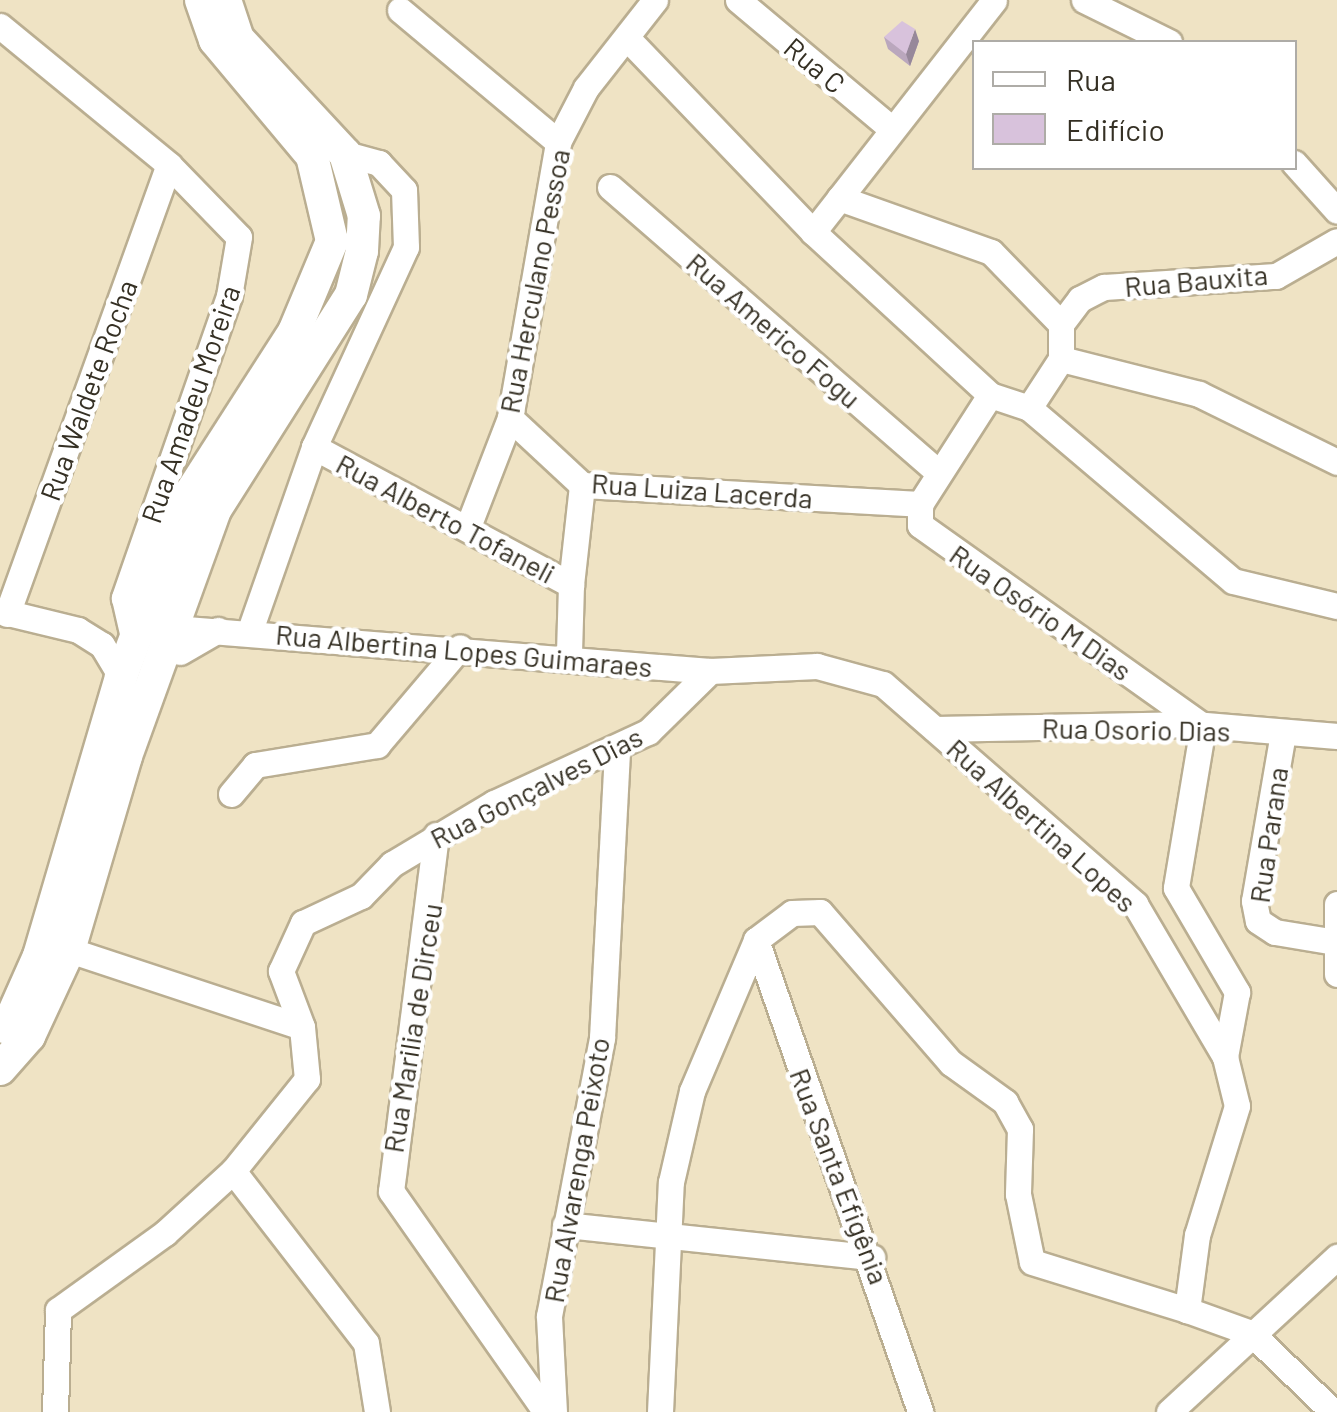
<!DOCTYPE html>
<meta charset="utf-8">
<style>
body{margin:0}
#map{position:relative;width:1337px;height:1412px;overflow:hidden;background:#efe3c4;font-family:Barlow,sans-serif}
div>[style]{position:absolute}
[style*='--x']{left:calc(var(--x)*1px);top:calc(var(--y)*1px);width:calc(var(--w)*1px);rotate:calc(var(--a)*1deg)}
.roads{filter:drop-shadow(2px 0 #baae91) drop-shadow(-2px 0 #baae91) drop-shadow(0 2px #baae91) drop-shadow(0 -2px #baae91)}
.minor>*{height:25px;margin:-12.5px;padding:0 12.5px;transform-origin:12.5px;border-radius:12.5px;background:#fff}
.major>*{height:32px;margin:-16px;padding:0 16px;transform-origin:16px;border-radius:16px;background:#fff}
.wall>*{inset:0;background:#baa7bd}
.shaded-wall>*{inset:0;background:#97889a}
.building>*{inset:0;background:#d8c2dc}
span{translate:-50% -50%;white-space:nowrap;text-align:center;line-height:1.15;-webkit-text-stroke:9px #fff;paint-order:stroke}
.street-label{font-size:28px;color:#353024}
.legend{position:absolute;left:972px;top:40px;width:325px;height:130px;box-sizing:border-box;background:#fff;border:2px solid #aeaca7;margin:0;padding:12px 18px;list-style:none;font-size:30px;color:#353024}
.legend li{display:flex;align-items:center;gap:20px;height:50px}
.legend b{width:50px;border:2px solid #aeaca7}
</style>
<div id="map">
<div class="roads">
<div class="minor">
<i style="--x:738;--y:0;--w:201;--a:40"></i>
<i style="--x:1084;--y:0;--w:95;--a:26.3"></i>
<i style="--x:400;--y:10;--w:206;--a:39.9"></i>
<i style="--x:0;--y:26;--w:219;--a:39.4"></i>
<i style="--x:169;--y:165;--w:100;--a:45.8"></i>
<i style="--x:239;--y:237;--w:60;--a:99.6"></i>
<i style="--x:229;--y:296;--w:320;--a:109.2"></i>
<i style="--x:124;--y:598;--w:49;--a:77.1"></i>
<i style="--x:627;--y:38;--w:269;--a:46.2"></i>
<i style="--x:813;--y:232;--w:241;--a:42.6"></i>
<i style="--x:990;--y:395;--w:41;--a:18.4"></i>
<i style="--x:1029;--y:408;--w:59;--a:-56.9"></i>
<i style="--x:1061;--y:359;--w:35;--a:-90"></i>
<i style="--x:1061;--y:324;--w:100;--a:-134.2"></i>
<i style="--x:991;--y:252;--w:161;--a:-160.4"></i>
<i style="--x:1294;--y:163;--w:64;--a:48.1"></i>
<i style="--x:610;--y:187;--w:436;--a:41"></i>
<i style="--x:813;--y:232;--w:294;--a:-52"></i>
<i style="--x:1061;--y:324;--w:31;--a:-53"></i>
<i style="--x:1080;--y:299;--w:27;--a:-27"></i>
<i style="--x:1104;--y:287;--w:172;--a:-3.7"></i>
<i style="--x:1276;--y:276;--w:70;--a:-29.8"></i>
<i style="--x:1061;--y:359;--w:142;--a:14.2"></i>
<i style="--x:1199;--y:394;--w:154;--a:26.2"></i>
<i style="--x:990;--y:395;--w:130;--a:122.7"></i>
<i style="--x:920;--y:504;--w:21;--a:90"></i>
<i style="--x:920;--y:525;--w:347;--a:35.4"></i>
<i style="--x:1203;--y:726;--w:164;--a:99.5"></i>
<i style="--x:1176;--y:888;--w:121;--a:59.6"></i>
<i style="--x:1237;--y:992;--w:66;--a:100.5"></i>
<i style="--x:1029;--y:408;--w:267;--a:40.3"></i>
<i style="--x:1233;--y:581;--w:107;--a:13.5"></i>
<i style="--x:510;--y:418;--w:98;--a:42.9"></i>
<i style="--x:582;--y:485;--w:339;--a:3.2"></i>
<i style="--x:314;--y:447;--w:292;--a:28.2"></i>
<i style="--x:571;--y:585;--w:69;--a:91.7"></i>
<i style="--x:469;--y:524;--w:114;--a:-68.9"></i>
<i style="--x:510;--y:418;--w:280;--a:-80.1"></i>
<i style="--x:558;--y:142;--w:61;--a:-62.6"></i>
<i style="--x:586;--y:88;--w:112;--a:-51.9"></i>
<i style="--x:571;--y:585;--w:101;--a:-83.7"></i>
<i style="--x:0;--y:611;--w:80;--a:13.7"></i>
<i style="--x:78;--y:630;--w:28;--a:32"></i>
<i style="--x:102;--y:645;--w:37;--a:59"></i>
<i style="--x:7;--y:614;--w:477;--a:-70.2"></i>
<i style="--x:161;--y:627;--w:551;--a:4.58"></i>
<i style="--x:710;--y:671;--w:107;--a:-2.7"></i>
<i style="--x:817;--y:666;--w:68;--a:15.3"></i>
<i style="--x:883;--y:684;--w:335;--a:41.1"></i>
<i style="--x:1135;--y:904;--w:178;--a:59.5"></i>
<i style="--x:1225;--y:1057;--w:50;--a:76.2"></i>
<i style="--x:1237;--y:1106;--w:135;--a:107.2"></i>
<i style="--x:1197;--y:1235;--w:76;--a:97.6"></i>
<i style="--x:1187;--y:1310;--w:68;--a:19.8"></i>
<i style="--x:1251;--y:1333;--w:114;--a:43.9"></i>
<i style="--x:249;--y:633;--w:197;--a:-70.7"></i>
<i style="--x:314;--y:447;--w:220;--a:-65.3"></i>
<i style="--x:406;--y:247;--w:57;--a:-92"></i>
<i style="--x:404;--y:190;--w:37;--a:-133"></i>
<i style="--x:379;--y:163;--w:35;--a:-165"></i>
<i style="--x:180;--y:652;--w:44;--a:-30.1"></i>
<i style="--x:935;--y:729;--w:259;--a:-1.1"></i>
<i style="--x:1194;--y:724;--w:144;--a:4.8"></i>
<i style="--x:1283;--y:733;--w:170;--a:99.8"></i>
<i style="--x:1254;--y:901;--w:20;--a:79"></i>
<i style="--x:1258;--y:921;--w:20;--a:33"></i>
<i style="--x:1275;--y:932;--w:56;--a:9.3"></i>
<i style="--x:231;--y:794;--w:38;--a:-50"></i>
<i style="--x:255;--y:765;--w:124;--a:-9.3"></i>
<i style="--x:377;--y:745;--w:128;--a:-49.7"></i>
<i style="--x:436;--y:835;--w:359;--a:97.2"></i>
<i style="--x:391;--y:1191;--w:270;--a:55"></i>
<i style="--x:1337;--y:904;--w:70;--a:90"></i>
<i style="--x:756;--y:940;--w:500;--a:70.8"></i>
<i style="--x:69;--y:950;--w:245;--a:18.3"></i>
<i style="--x:233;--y:1171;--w:217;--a:52.3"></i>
<i style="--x:366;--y:1343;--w:70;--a:80.9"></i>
<i style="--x:565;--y:1225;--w:309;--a:6"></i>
<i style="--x:55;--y:1412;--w:102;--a:-88.3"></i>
<i style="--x:58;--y:1310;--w:132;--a:-35.7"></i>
<i style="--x:165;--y:1233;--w:92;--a:-42.4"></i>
<i style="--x:233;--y:1171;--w:118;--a:-51.2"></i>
<i style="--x:307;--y:1079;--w:52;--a:-95.5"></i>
<i style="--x:302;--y:1027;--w:60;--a:-110.6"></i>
<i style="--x:281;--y:971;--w:53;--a:-65.4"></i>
<i style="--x:303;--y:923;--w:64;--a:-25"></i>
<i style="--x:361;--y:896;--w:45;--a:-45.9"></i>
<i style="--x:392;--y:864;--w:119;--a:-30.9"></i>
<i style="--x:494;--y:803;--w:170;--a:-24.8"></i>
<i style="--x:648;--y:732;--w:87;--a:-44.5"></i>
<i style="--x:554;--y:1412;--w:96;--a:-93"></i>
<i style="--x:549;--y:1316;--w:283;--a:-79.2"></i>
<i style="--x:602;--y:1038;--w:289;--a:-87"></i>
<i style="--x:660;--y:1412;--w:230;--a:-87.3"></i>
<i style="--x:671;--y:1182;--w:93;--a:-77"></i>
<i style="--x:692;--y:1091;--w:164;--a:-67"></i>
<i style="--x:756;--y:940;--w:45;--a:-36.9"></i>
<i style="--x:792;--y:913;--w:28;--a:-2"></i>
<i style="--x:820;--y:912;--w:200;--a:49.1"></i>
<i style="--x:951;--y:1063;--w:67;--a:35.8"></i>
<i style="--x:1005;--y:1102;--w:31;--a:61"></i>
<i style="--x:1020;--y:1129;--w:65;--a:91.8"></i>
<i style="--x:1018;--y:1194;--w:69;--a:78.4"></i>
<i style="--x:1032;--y:1262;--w:162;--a:17.2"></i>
<i style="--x:1169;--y:1412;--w:229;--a:-42.7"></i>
</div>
<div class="major">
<i style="--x:7;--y:1028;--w:79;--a:-66"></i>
<i style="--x:39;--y:956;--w:291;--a:-73.6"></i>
<i style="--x:121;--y:677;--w:192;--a:-69.6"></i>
<i style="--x:188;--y:497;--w:196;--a:-57.3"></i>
<i style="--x:294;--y:332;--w:99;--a:-67.3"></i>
<i style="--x:332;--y:241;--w:87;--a:-103.2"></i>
<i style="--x:312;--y:156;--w:151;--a:-129.9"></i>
<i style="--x:215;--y:40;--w:42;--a:-109.3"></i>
<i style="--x:0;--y:1069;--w:44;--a:-48.7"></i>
<i style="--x:29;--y:1036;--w:95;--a:-65.1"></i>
<i style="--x:69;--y:950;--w:202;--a:-73.6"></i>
<i style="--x:126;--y:756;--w:262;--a:-70.1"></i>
<i style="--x:215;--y:510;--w:254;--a:-57.7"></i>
<i style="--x:351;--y:295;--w:45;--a:-76"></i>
<i style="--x:362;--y:251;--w:35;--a:-87"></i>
<i style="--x:364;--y:216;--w:65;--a:-107"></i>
<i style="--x:345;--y:154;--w:157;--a:-132.9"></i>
<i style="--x:238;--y:39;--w:41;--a:-108.4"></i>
</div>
</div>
<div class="wall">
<i style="clip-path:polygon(884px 37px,919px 41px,910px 66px,888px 49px)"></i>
</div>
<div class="shaded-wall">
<i style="clip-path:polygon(915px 29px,919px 41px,910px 66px,906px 54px)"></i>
</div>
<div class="building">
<i style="clip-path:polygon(902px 21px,915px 29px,906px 54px,884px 37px)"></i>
</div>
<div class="street-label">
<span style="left:815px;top:65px;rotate:40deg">Rua C</span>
<span style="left:1196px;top:280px;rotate:-5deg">Rua Bauxita</span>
<span style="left:534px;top:281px;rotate:-79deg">Rua Herculano Pessoa</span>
<span style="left:774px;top:330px;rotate:41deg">Rua Americo Fogu</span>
<span style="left:88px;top:390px;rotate:-70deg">Rua Waldete Rocha</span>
<span style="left:190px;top:404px;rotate:-71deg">Rua Amadeu Moreira</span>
<span style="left:702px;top:490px;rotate:4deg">Rua Luiza Lacerda</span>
<span style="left:446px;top:518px;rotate:28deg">Rua Alberto Tofaneli</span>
<span style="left:1041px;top:612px;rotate:35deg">Rua Osório M Dias</span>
<span style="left:464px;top:650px;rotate:5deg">Rua Albertina Lopes Guimaraes</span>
<span style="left:1136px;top:729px;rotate:1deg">Rua Osorio Dias</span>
<span style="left:536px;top:787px;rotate:-27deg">Rua Gonçalves Dias</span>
<span style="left:1042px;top:825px;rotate:42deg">Rua Albertina Lopes</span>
<span style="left:1268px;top:835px;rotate:-82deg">Rua Parana</span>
<span style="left:412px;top:1028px;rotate:-81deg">Rua Marilia de Dirceu</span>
<span style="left:576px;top:1170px;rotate:-80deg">Rua Alvarenga Peixoto</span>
<span style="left:840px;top:1176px;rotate:69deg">Rua Santa Efigênia</span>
</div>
<ul class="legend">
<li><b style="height:12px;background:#fff"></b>Rua</li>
<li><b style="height:28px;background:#d8c2dc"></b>Edifício</li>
</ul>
</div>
